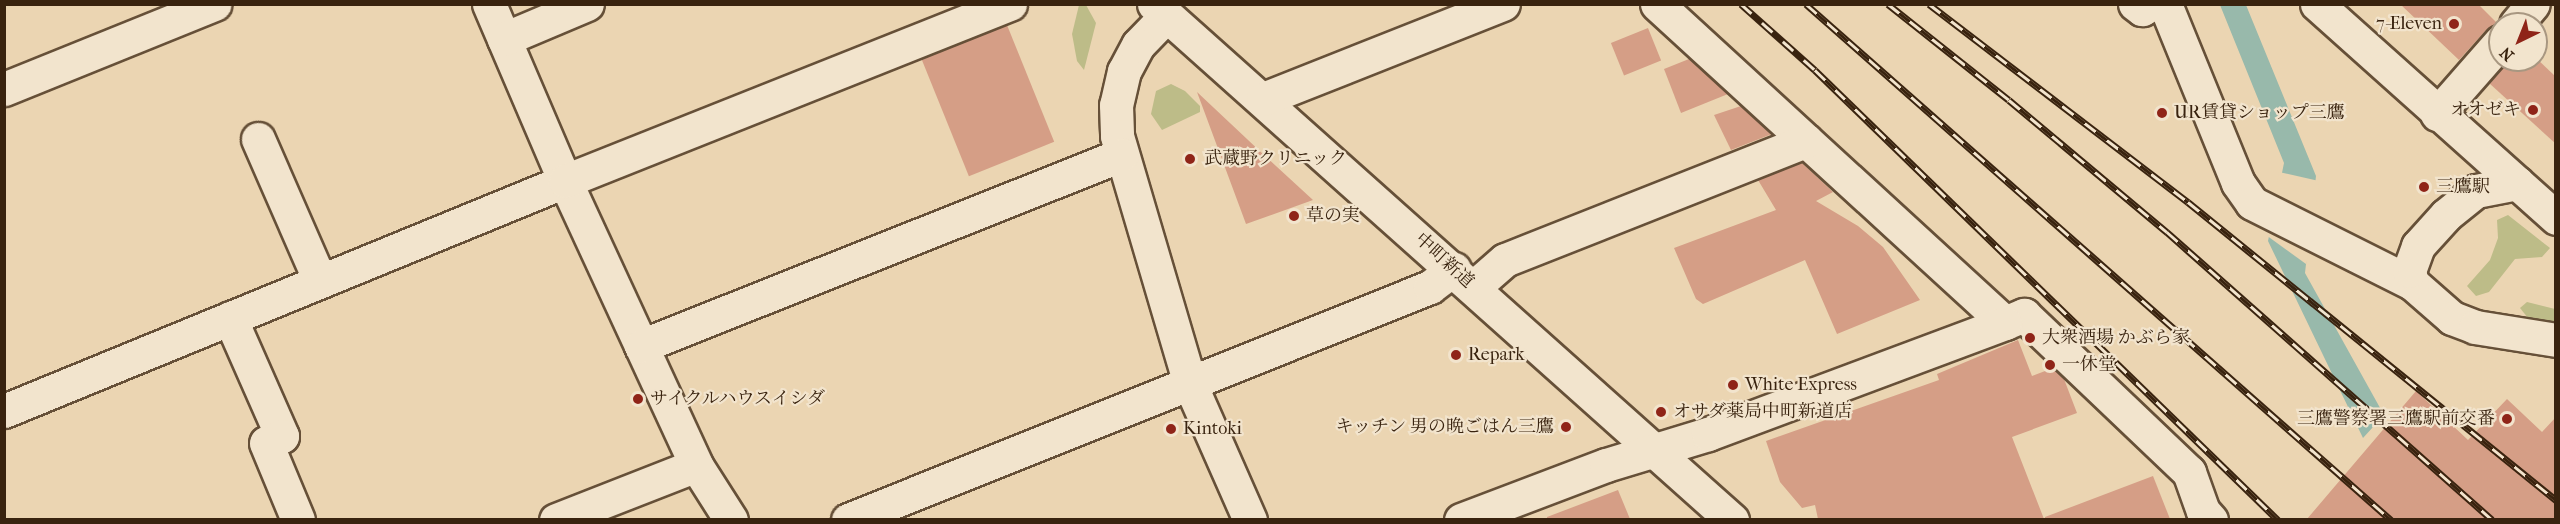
<!DOCTYPE html>
<meta charset="utf-8">
<style>
body{margin:0}
#map{position:relative;width:2560px;height:524px;overflow:hidden;background:#ebd5b2;font-family:"IM FELL French Canon","Noto Serif JP",serif}
div>[style]{position:absolute}
[style*='--x']{left:calc(var(--x)*1px);top:calc(var(--y)*1px);width:calc(var(--w)*1px);rotate:calc(var(--a)*1deg)}
.green>*{inset:0;background:#bdbc88}
.water>*{inset:0;background:#98b9ab}
.pier>*{inset:0;background:#ebd5b2}
.building>*{inset:0;background:#d59e86;transform-origin:0 0}
.roads{filter:drop-shadow(2px 0 #665038) drop-shadow(-2px 0 #665038) drop-shadow(0 2px #665038) drop-shadow(0 -2px #665038)}
.minor>*{height:33px;margin:-16.5px;padding:0 16.5px;transform-origin:16.5px;border-radius:16.5px;background:#f2e4cd}
.rail>*{height:7px;margin-top:-3.5px;transform-origin:0;background:repeating-linear-gradient(90deg,#f2e4cd 0 14px,#39230f 0 28px);box-sizing:border-box;border-block:2px solid #39230f}
.dots>*{width:16px;height:16px;translate:-50% -50%;box-sizing:border-box;border:3px solid #f2e4cd;border-radius:50%}
span{translate:-50% -50%;white-space:nowrap;text-align:center;line-height:1.15;-webkit-text-stroke:4.5px #f2e4cd;paint-order:stroke}
.poi-label{font-size:18px;color:#39230f}
.right{translate:-100% -50%;text-align:right}
.left{translate:0 -50%;text-align:left}
.street-label{font-size:18px;color:#39230f}
.frame{position:absolute;inset:0;border:6px solid #39230f;pointer-events:none}
.north{position:absolute;left:2488px;top:12px;width:60px;height:60px;box-sizing:border-box;background:#f2e4cd;border:2px solid #a89781;border-radius:50%;rotate:223deg;font-size:16px;font-weight:700;line-height:24px;text-align:center;color:#39230f}
.north::after{content:'';display:block;margin:auto;width:21px;height:27px;background:#8f2418;clip-path:polygon(50% 0,100% 100%,50% 72%,0 100%)}
</style>
<div id="map">
<div class="green">
<i style="clip-path:polygon(1079px 5px,1086px 5px,1096px 23px,1084px 70px,1077px 61px,1072px 34px)"></i>
<i style="clip-path:polygon(1171px 84px,1185px 91px,1200px 106px,1200px 112px,1162px 130px,1151px 114px,1156px 91px)"></i>
<i style="clip-path:polygon(2508px 215px,2550px 248px,2542px 257px,2515px 259px,2489px 292px,2476px 296px,2467px 286px,2490px 260px,2498px 238px,2497px 220px)"></i>
<i style="clip-path:polygon(2527px 302px,2555px 309px,2555px 322px,2528px 318px,2520px 308px)"></i>
</div>
<div class="water">
<i style="clip-path:polygon(2220px 5px,2246px 5px,2316px 176px,2305px 273px,2384px 415px,2363px 438px,2268px 241px,2284px 163px)"></i>
</div>
<div class="pier">
<i style="clip-path:polygon(2279px 172px,2319px 181px,2312px 246px,2306px 264px,2266px 235px)"></i>
</div>
<div class="building">
<i style="clip-path:polygon(2400px 4px,2478px 4px,2498px 24px,2486px 30px,2459px 60px)"></i>
<i style="left:1007px;top:25px;width:126px;height:92px;rotate:68deg"></i>
<i style="left:1648px;top:28px;width:35px;height:40px;rotate:68deg"></i>
<i style="clip-path:polygon(2536px 58px,2556px 77px,2556px 144px,2489px 83px,2509px 60px)"></i>
<i style="clip-path:polygon(1689px 59px,1728px 94px,1681px 113px,1664px 69px)"></i>
<i style="clip-path:polygon(1197px 92px,1264px 155px,1313px 200px,1246px 224px)"></i>
<i style="clip-path:polygon(1741px 106px,1772px 134px,1731px 150px,1714px 115px)"></i>
<i style="clip-path:polygon(1802px 163px,1833px 192px,1816px 201px,1858px 226px,1883px 247px,1920px 300px,1837px 334px,1805px 260px,1703px 304px,1696px 299px,1674px 248px,1776px 210px,1758px 180px)"></i>
<i style="clip-path:polygon(2018px 340px,2032px 376px,2053px 368px,2064px 379px,2077px 413px,2012px 437px,2044px 519px,1818px 519px,1815px 505px,1802px 508px,1780px 482px,1766px 441px,1939px 380px,1937px 374px)"></i>
<i style="clip-path:polygon(2416px 391px,2468px 440px,2507px 399px,2542px 432px,2556px 417px,2556px 519px,2307px 519px)"></i>
<i style="clip-path:polygon(2153px 476px,2170px 519px,2045px 519px,2045px 517px)"></i>
<i style="clip-path:polygon(1618px 490px,1630px 519px,1547px 519px,1547px 517px)"></i>
</div>
<div class="roads">
<div class="minor">
<i style="--x:489;--y:4;--w:193;--a:66.8"></i>
<i style="--x:565;--y:181;--w:313;--a:65.2"></i>
<i style="--x:696;--y:465;--w:65;--a:57.5"></i>
<i style="--x:1154;--y:4;--w:775;--a:41.76"></i>
<i style="--x:1657;--y:4;--w:472;--a:42.5"></i>
<i style="--x:2005;--y:323;--w:21;--a:-23"></i>
<i style="--x:2024;--y:315;--w:228;--a:43.6"></i>
<i style="--x:2189;--y:472;--w:41;--a:70.3"></i>
<i style="--x:2203;--y:511;--w:12;--a:48"></i>
<i style="--x:2135;--y:4;--w:9;--a:36"></i>
<i style="--x:2142;--y:9;--w:10;--a:-29"></i>
<i style="--x:2165;--y:4;--w:193;--a:67.8"></i>
<i style="--x:2238;--y:183;--w:24;--a:55"></i>
<i style="--x:2252;--y:203;--w:179;--a:26.6"></i>
<i style="--x:2412;--y:283;--w:53;--a:41.2"></i>
<i style="--x:2452;--y:318;--w:25;--a:21"></i>
<i style="--x:2475;--y:327;--w:82;--a:9.1"></i>
<i style="--x:2317;--y:4;--w:321;--a:41.8"></i>
<i style="--x:1166;--y:16;--w:40;--a:134"></i>
<i style="--x:1138;--y:45;--w:30;--a:118"></i>
<i style="--x:1124;--y:71;--w:35;--a:103"></i>
<i style="--x:1116;--y:105;--w:31;--a:88"></i>
<i style="--x:1117;--y:136;--w:259;--a:73.6"></i>
<i style="--x:1190;--y:384;--w:149;--a:66.2"></i>
<i style="--x:2516;--y:24;--w:26;--a:-50"></i>
<i style="--x:504;--y:39;--w:90;--a:-22.9"></i>
<i style="--x:4;--y:89;--w:227;--a:-22"></i>
<i style="--x:1263;--y:99;--w:258;--a:-21.6"></i>
<i style="--x:2437;--y:114;--w:96;--a:-48.8"></i>
<i style="--x:258;--y:139;--w:155;--a:66.4"></i>
<i style="--x:2412;--y:283;--w:12;--a:-104"></i>
<i style="--x:2409;--y:271;--w:27;--a:-70"></i>
<i style="--x:2418;--y:246;--w:42;--a:-47.9"></i>
<i style="--x:2446;--y:215;--w:38;--a:-39"></i>
<i style="--x:2476;--y:191;--w:42;--a:-11"></i>
<i style="--x:1474;--y:287;--w:41;--a:-41.1"></i>
<i style="--x:1505;--y:260;--w:324;--a:-21.6"></i>
<i style="--x:230;--y:318;--w:129;--a:66.2"></i>
<i style="--x:282;--y:436;--w:17;--a:156"></i>
<i style="--x:266;--y:443;--w:83;--a:67.4"></i>
<i style="--x:641;--y:346;--w:517;--a:-21.7"></i>
<i style="--x:4;--y:411;--w:606;--a:-22.29"></i>
<i style="--x:565;--y:181;--w:479;--a:-21.7"></i>
<i style="--x:556;--y:520;--w:150;--a:-21.4"></i>
<i style="--x:848;--y:520;--w:627;--a:-21.82"></i>
<i style="--x:1430;--y:287;--w:30;--a:-37"></i>
<i style="--x:1461;--y:520;--w:155;--a:-20.8"></i>
<i style="--x:1606;--y:465;--w:107;--a:-16.9"></i>
<i style="--x:1708;--y:434;--w:317;--a:-20.5"></i>
</div>
</div>
<div class="rail">
<i style="--x:1741;--y:4;--w:99;--a:41.7"></i>
<i style="--x:1815;--y:70;--w:646;--a:44.18"></i>
<i style="--x:1806;--y:4;--w:780;--a:41.41"></i>
<i style="--x:1888;--y:4;--w:154;--a:38.4"></i>
<i style="--x:2009;--y:100;--w:206;--a:39.9"></i>
<i style="--x:2167;--y:232;--w:434;--a:41.5"></i>
<i style="--x:1929;--y:4;--w:326;--a:37.4"></i>
<i style="--x:2188;--y:202;--w:474;--a:39"></i>
</div>
<div class="dots">
<i style="left:2454px;top:24px;background:#8f2418"></i>
<i style="left:2533px;top:110px;background:#8f2418"></i>
<i style="left:2162px;top:113px;background:#8f2418"></i>
<i style="left:1190px;top:159px;background:#8f2418"></i>
<i style="left:2424px;top:187px;background:#8f2418"></i>
<i style="left:1294px;top:216px;background:#8f2418"></i>
<i style="left:2030px;top:338px;background:#8f2418"></i>
<i style="left:1456px;top:355px;background:#8f2418"></i>
<i style="left:2050px;top:365px;background:#8f2418"></i>
<i style="left:1733px;top:385px;background:#8f2418"></i>
<i style="left:638px;top:399px;background:#8f2418"></i>
<i style="left:1661px;top:412px;background:#8f2418"></i>
<i style="left:2507px;top:419px;background:#8f2418"></i>
<i style="left:1566px;top:427px;background:#8f2418"></i>
<i style="left:1171px;top:429px;background:#8f2418"></i>
</div>
<div class="poi-label">
<span class="right" style="left:2442px;top:24px">7-Eleven</span>
<span class="right" style="left:2521px;top:110px">オオゼキ</span>
<span class="left" style="left:2174px;top:113px">UR賃貸ショップ三鷹</span>
<span class="left" style="left:1204px;top:159px">武蔵野クリニック</span>
<span class="left" style="left:2436px;top:187px">三鷹駅</span>
<span class="left" style="left:1306px;top:216px">草の実</span>
<span class="left" style="left:2042px;top:338px">大衆酒場 かぶら家</span>
<span class="left" style="left:1468px;top:355px">Repark</span>
<span class="left" style="left:2062px;top:365px">一休堂</span>
<span class="left" style="left:1745px;top:385px">White Express</span>
<span class="left" style="left:650px;top:399px">サイクルハウスイシダ</span>
<span class="left" style="left:1673px;top:412px">オサダ薬局中町新道店</span>
<span class="right" style="left:2495px;top:419px">三鷹警察署三鷹駅前交番</span>
<span class="right" style="left:1554px;top:427px">キッチン 男の晩ごはん三鷹</span>
<span class="left" style="left:1183px;top:429px">Kintoki</span>
</div>
<div class="street-label">
<span style="left:1444px;top:261px;rotate:42deg">中町新道</span>
</div>
<div class="frame"></div>
<div class="north">N</div>
</div>
